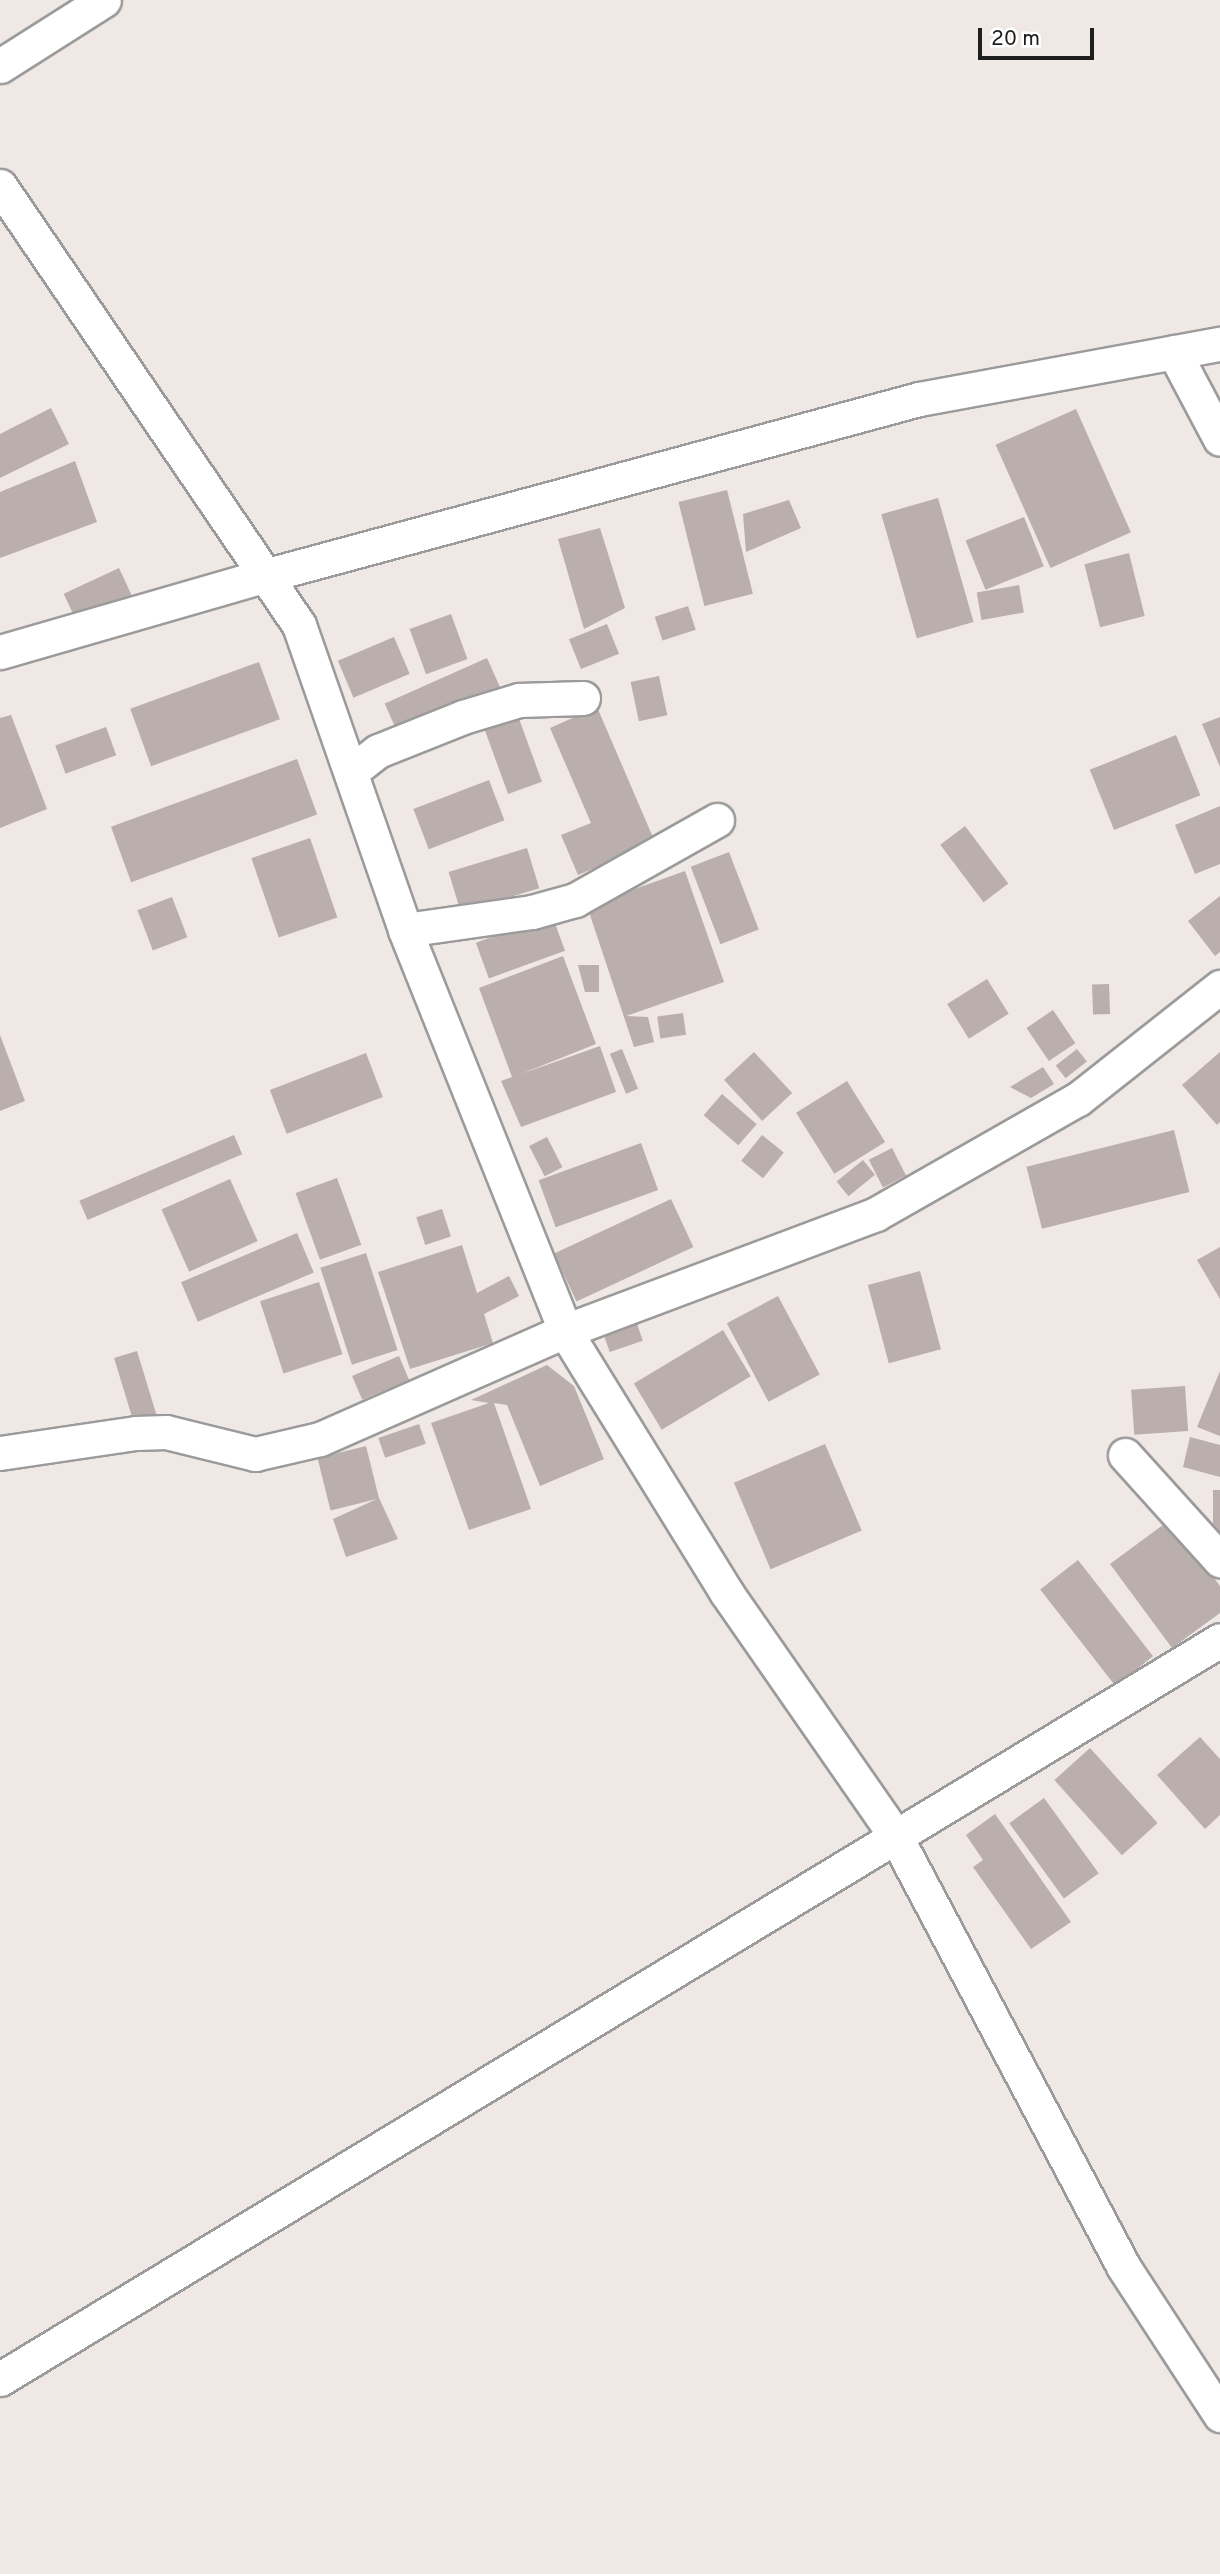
<!DOCTYPE html>
<style>
body{margin:0}
#map{position:relative;width:1220px;height:2574px;overflow:hidden;background:#efe8e4;font-family:Overpass,sans-serif}
div>[style]{position:absolute}
[style*='--x']{left:calc(var(--x)*1px);top:calc(var(--y)*1px);width:calc(var(--w)*1px);rotate:calc(var(--a)*1deg)}
.building>*{inset:0;background:#bbafae;transform-origin:0 0}
.roads{filter:drop-shadow(2px 0 #9b9b9b) drop-shadow(-2px 0 #9b9b9b) drop-shadow(0 2px #9b9b9b) drop-shadow(0 -2px #9b9b9b)}
.street>*{height:33px;margin:-16.5px;padding:0 16.5px;transform-origin:16.5px;border-radius:16.5px;background:#fff}
span{translate:-50% -50%;white-space:nowrap;text-align:center;line-height:1.15;-webkit-text-stroke:7px #fff;paint-order:stroke}
.scale{position:absolute;left:978px;top:28px;width:116px;height:32px;box-sizing:border-box;border:4px solid #1e1e1e;border-top:0;padding-left:9px;font-size:21px;line-height:24px;white-space:nowrap;color:#1e1e1e;-webkit-text-stroke:5px #fff;paint-order:stroke}
</style>
<div id="map">
<div class="building">
<i style="clip-path:polygon(51px 408px,69px 444px,0 478px,0 434px)"></i>
<i style="left:1076px;top:409px;width:135px;height:88px;rotate:66deg"></i>
<i style="clip-path:polygon(75px 461px,97px 522px,0 558px,0 492px)"></i>
<i style="left:727px;top:490px;width:107px;height:50px;rotate:76deg"></i>
<i style="left:938px;top:498px;width:129px;height:59px;rotate:74deg"></i>
<i style="clip-path:polygon(789px 500px,801px 528px,746px 552px,743px 514px)"></i>
<i style="left:1024px;top:517px;width:53px;height:63px;rotate:68deg"></i>
<i style="clip-path:polygon(600px 528px,625px 608px,584px 629px,558px 539px)"></i>
<i style="left:1129px;top:553px;width:65px;height:46px;rotate:76deg"></i>
<i style="left:119px;top:568px;width:33px;height:61px;rotate:65deg"></i>
<i style="left:1019px;top:585px;width:28px;height:43px;rotate:80deg"></i>
<i style="left:688px;top:606px;width:25px;height:35px;rotate:72deg"></i>
<i style="left:451px;top:614px;width:48px;height:44px;rotate:70deg"></i>
<i style="left:607px;top:624px;width:32px;height:41px;rotate:68deg"></i>
<i style="left:394px;top:637px;width:40px;height:61px;rotate:67deg"></i>
<i style="left:487px;top:658px;width:34px;height:112px;rotate:66deg"></i>
<i style="left:259px;top:662px;width:61px;height:137px;rotate:70deg"></i>
<i style="left:659px;top:676px;width:40px;height:29px;rotate:78deg"></i>
<i style="clip-path:polygon(597px 707px,655px 842px,578px 875px,561px 835px,591px 823px,550px 728px)"></i>
<i style="clip-path:polygon(11px 715px,47px 809px,0 828px,0 718px)"></i>
<i style="left:518px;top:716px;width:70px;height:36px;rotate:70deg"></i>
<i style="clip-path:polygon(1220px 717px,1220px 767px,1202px 724px)"></i>
<i style="left:106px;top:727px;width:30px;height:54px;rotate:70deg"></i>
<i style="left:1176px;top:735px;width:65px;height:93px;rotate:68deg"></i>
<i style="left:297px;top:759px;width:59px;height:198px;rotate:70deg"></i>
<i style="left:489px;top:780px;width:43px;height:81px;rotate:69deg"></i>
<i style="clip-path:polygon(1220px 806px,1220px 864px,1195px 874px,1175px 825px)"></i>
<i style="left:965px;top:826px;width:72px;height:31px;rotate:53deg"></i>
<i style="left:310px;top:838px;width:84px;height:62px;rotate:71deg"></i>
<i style="left:527px;top:848px;width:42px;height:82px;rotate:73deg"></i>
<i style="left:729px;top:852px;width:83px;height:41px;rotate:69deg"></i>
<i style="clip-path:polygon(685px 871px,724px 982px,626px 1016px,648px 1017px,654px 1042px,634px 1047px,587px 906px)"></i>
<i style="clip-path:polygon(1220px 896px,1220px 952px,1215px 956px,1188px 921px)"></i>
<i style="left:172px;top:897px;width:43px;height:37px;rotate:69deg"></i>
<i style="left:552px;top:915px;width:38px;height:81px;rotate:70deg"></i>
<i style="clip-path:polygon(563px 956px,596px 1044px,521px 1074px,600px 1046px,616px 1092px,521px 1127px,501px 1081px,512px 1077px,479px 988px)"></i>
<i style="clip-path:polygon(578px 965px,599px 965px,599px 992px,585px 992px)"></i>
<i style="left:987px;top:979px;width:41px;height:47px;rotate:58deg"></i>
<i style="left:1109px;top:984px;width:30px;height:17px;rotate:88deg"></i>
<i style="left:1053px;top:1010px;width:40px;height:32px;rotate:56deg"></i>
<i style="left:683px;top:1013px;width:22px;height:26px;rotate:82deg"></i>
<i style="clip-path:polygon(0 1035px,25px 1101px,0 1111px)"></i>
<i style="left:622px;top:1049px;width:43px;height:13px;rotate:68deg"></i>
<i style="left:1077px;top:1049px;width:16px;height:27px;rotate:52deg"></i>
<i style="left:754px;top:1052px;width:56px;height:41px;rotate:47deg"></i>
<i style="clip-path:polygon(1220px 1052px,1220px 1122px,1217px 1125px,1182px 1085px)"></i>
<i style="left:366px;top:1053px;width:47px;height:103px;rotate:69deg"></i>
<i style="clip-path:polygon(1043px 1067px,1054px 1084px,1031px 1098px,1010px 1087px)"></i>
<i style="left:847px;top:1081px;width:72px;height:60px;rotate:58deg"></i>
<i style="left:722px;top:1094px;width:46px;height:28px;rotate:41deg"></i>
<i style="left:1174px;top:1130px;width:64px;height:152px;rotate:76deg"></i>
<i style="left:234px;top:1135px;width:21px;height:168px;rotate:67deg"></i>
<i style="left:762px;top:1135px;width:28px;height:33px;rotate:39deg"></i>
<i style="left:547px;top:1137px;width:34px;height:20px;rotate:63deg"></i>
<i style="left:641px;top:1143px;width:50px;height:109px;rotate:70deg"></i>
<i style="left:892px;top:1148px;width:31px;height:26px;rotate:63deg"></i>
<i style="left:863px;top:1160px;width:19px;height:34px;rotate:51deg"></i>
<i style="left:337px;top:1178px;width:71px;height:44px;rotate:70deg"></i>
<i style="left:230px;top:1179px;width:68px;height:75px;rotate:66deg"></i>
<i style="left:671px;top:1199px;width:53px;height:129px;rotate:65deg"></i>
<i style="left:442px;top:1209px;width:29px;height:27px;rotate:72deg"></i>
<i style="left:297px;top:1233px;width:43px;height:126px;rotate:67deg"></i>
<i style="clip-path:polygon(462px 1245px,477px 1293px,509px 1276px,519px 1296px,484px 1314px,493px 1343px,410px 1369px,378px 1272px)"></i>
<i style="clip-path:polygon(1220px 1247px,1220px 1299px,1197px 1260px)"></i>
<i style="left:366px;top:1253px;width:102px;height:48px;rotate:72deg"></i>
<i style="left:920px;top:1271px;width:81px;height:54px;rotate:75deg"></i>
<i style="left:319px;top:1282px;width:76px;height:62px;rotate:72deg"></i>
<i style="left:778px;top:1296px;width:89px;height:58px;rotate:62deg"></i>
<i style="left:635px;top:1318px;width:24px;height:35px;rotate:71deg"></i>
<i style="left:723px;top:1330px;width:54px;height:104px;rotate:59deg"></i>
<i style="left:137px;top:1351px;width:70px;height:24px;rotate:73deg"></i>
<i style="left:399px;top:1356px;width:26px;height:51px;rotate:67deg"></i>
<i style="clip-path:polygon(547px 1365px,574px 1386px,604px 1459px,540px 1486px,507px 1405px,494px 1403px,531px 1509px,469px 1530px,431px 1423px,489px 1403px,471px 1400px)"></i>
<i style="clip-path:polygon(1220px 1371px,1220px 1436px,1197px 1427px)"></i>
<i style="left:1185px;top:1386px;width:45px;height:54px;rotate:86deg"></i>
<i style="left:419px;top:1424px;width:21px;height:43px;rotate:71deg"></i>
<i style="clip-path:polygon(1190px 1437px,1220px 1445px,1220px 1477px,1183px 1467px)"></i>
<i style="left:825px;top:1444px;width:94px;height:99px;rotate:67deg"></i>
<i style="left:366px;top:1446px;width:54px;height:50px;rotate:76deg"></i>
<i style="left:1213px;top:1490px;width:7px;height:49px"></i>
<i style="clip-path:polygon(379px 1498px,398px 1539px,346px 1557px,333px 1519px)"></i>
<i style="clip-path:polygon(1171px 1519px,1220px 1586px,1220px 1613px,1172px 1648px,1110px 1564px)"></i>
<i style="left:1078px;top:1560px;width:122px;height:48px;rotate:52deg"></i>
<i style="clip-path:polygon(1200px 1737px,1220px 1759px,1220px 1815px,1205px 1829px,1157px 1775px)"></i>
<i style="left:1090px;top:1748px;width:101px;height:48px;rotate:48deg"></i>
<i style="left:1044px;top:1798px;width:93px;height:43px;rotate:54deg"></i>
<i style="clip-path:polygon(995px 1814px,1071px 1922px,1031px 1949px,973px 1867px,983px 1860px,966px 1835px)"></i>
</div>
<div class="roads">
<div class="street">
<i style="--x:0;--y:66;--w:123;--a:-32.4"></i>
<i style="--x:0;--y:186;--w:531;--a:55.74"></i>
<i style="--x:299;--y:625;--w:323;--a:70.8"></i>
<i style="--x:405;--y:930;--w:432;--a:68.2"></i>
<i style="--x:565;--y:1331;--w:307;--a:58.3"></i>
<i style="--x:726;--y:1592;--w:298;--a:55.2"></i>
<i style="--x:896;--y:1837;--w:485;--a:62.1"></i>
<i style="--x:1123;--y:2266;--w:178;--a:56.9"></i>
<i style="--x:1174;--y:352;--w:98;--a:62.1"></i>
<i style="--x:0;--y:652;--w:275;--a:-16.1"></i>
<i style="--x:264;--y:576;--w:678;--a:-15.12"></i>
<i style="--x:919;--y:399;--w:306;--a:-10.4"></i>
<i style="--x:351;--y:772;--w:34;--a:-38"></i>
<i style="--x:378;--y:751;--w:92;--a:-21.8"></i>
<i style="--x:463;--y:717;--w:59;--a:-16.9"></i>
<i style="--x:519;--y:700;--w:64;--a:-1.8"></i>
<i style="--x:405;--y:930;--w:128;--a:-8.1"></i>
<i style="--x:532;--y:912;--w:45;--a:-15.6"></i>
<i style="--x:575;--y:900;--w:163;--a:-29.4"></i>
<i style="--x:0;--y:1453;--w:137;--a:-8.4"></i>
<i style="--x:136;--y:1433;--w:30;--a:-2"></i>
<i style="--x:166;--y:1432;--w:92;--a:13.9"></i>
<i style="--x:255;--y:1454;--w:67;--a:-13"></i>
<i style="--x:320;--y:1439;--w:268;--a:-23.8"></i>
<i style="--x:565;--y:1331;--w:332;--a:-20.6"></i>
<i style="--x:876;--y:1214;--w:232;--a:-29.7"></i>
<i style="--x:1078;--y:1099;--w:181;--a:-38.3"></i>
<i style="--x:1125;--y:1455;--w:142;--a:47.9"></i>
<i style="--x:0;--y:2379;--w:1426;--a:-31.2"></i>
</div>
</div>
<div class="scale">20 m</div>
</div>
